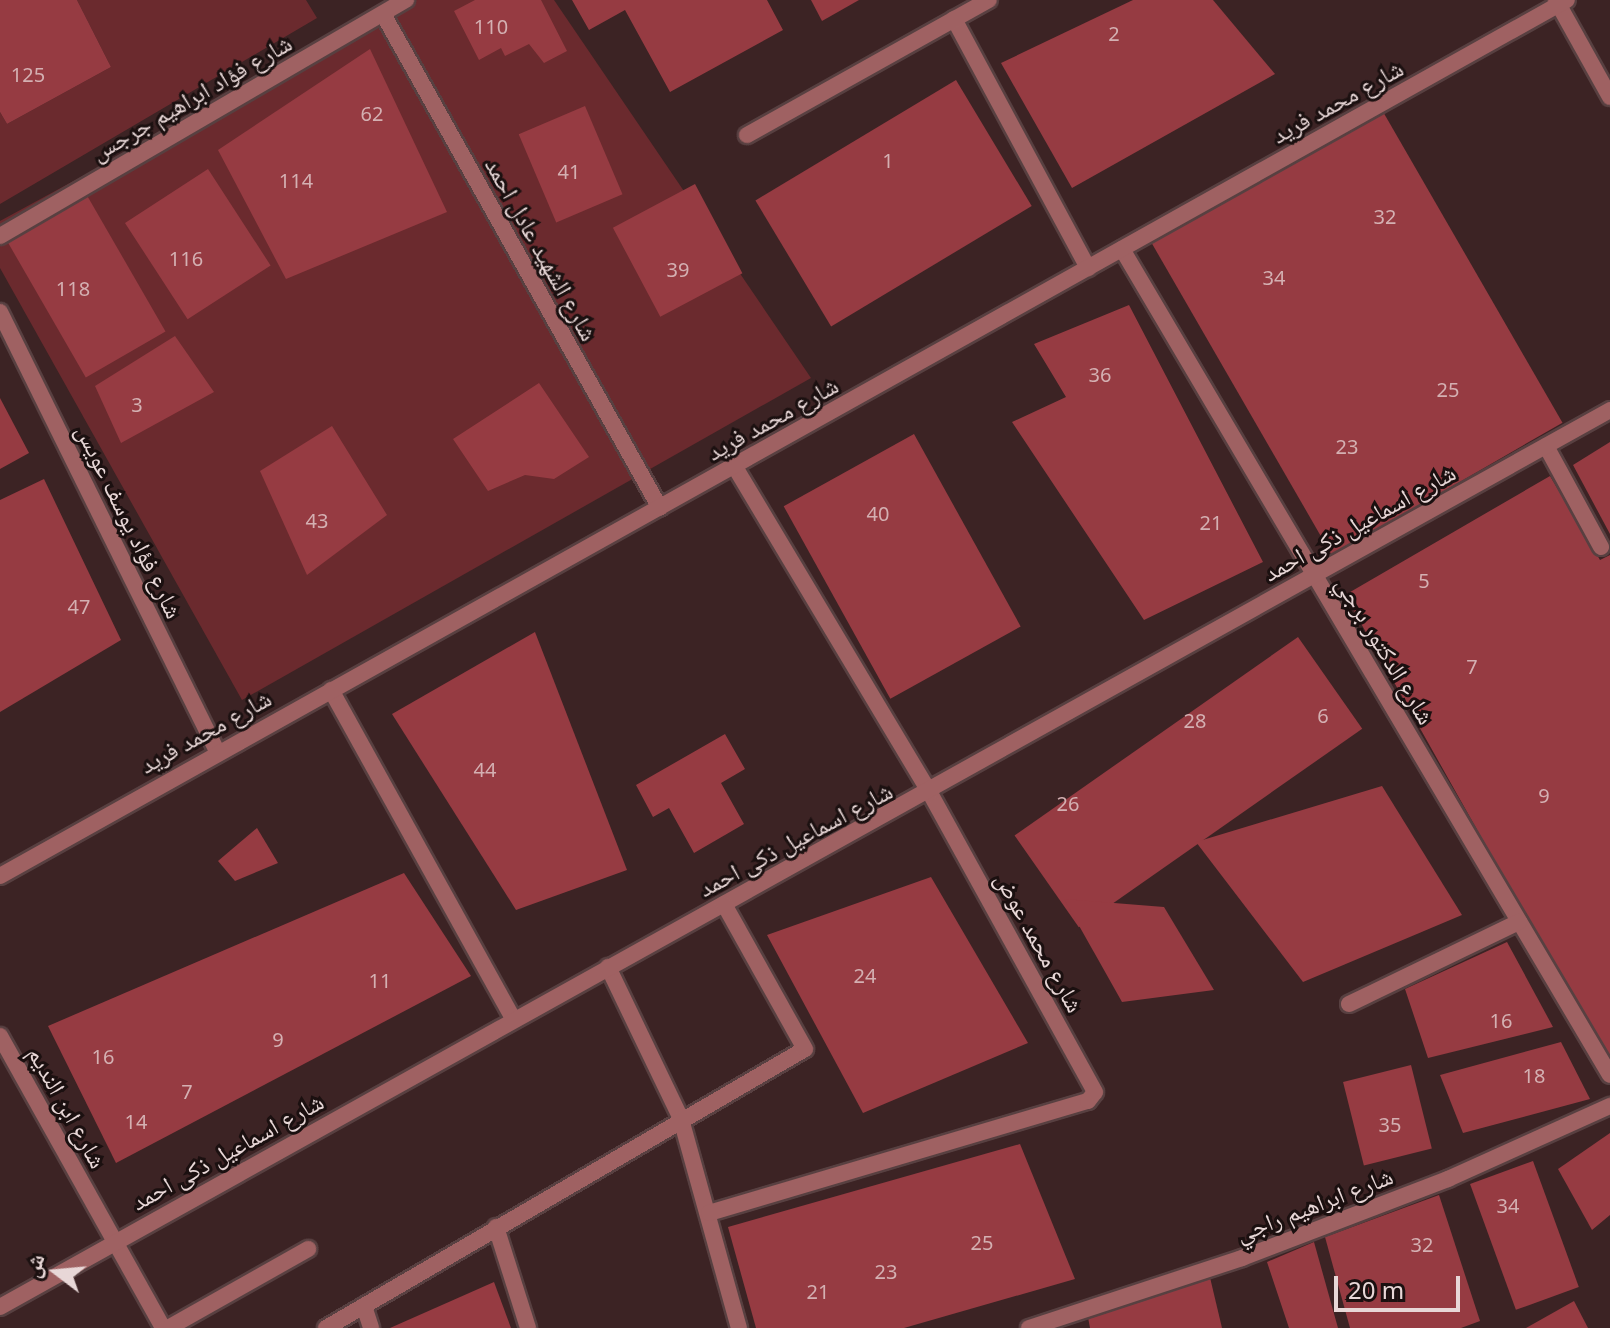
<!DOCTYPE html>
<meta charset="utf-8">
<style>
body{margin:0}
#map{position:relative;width:1610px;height:1328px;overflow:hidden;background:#3c2324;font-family:"Noto Sans","Noto Naskh Arabic",sans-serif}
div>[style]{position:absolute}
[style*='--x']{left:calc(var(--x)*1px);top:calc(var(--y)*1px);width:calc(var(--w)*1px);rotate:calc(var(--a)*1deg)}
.green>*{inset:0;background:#6b2a2e}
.building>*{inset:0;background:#963b42;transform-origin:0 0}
.roads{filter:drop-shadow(2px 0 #584041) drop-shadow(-2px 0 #584041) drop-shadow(0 2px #584041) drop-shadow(0 -2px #584041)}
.minor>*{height:16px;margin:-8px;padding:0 8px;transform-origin:8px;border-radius:8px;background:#9f6162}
.tertiary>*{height:16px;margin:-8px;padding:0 8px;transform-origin:8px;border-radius:8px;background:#9f6162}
span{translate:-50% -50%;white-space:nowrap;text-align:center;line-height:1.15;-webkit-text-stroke:6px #1b1010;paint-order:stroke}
.number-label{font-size:20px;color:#d4b0b2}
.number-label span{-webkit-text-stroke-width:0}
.street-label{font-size:24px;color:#e8d7d7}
.north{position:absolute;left:16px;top:1232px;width:80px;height:80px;-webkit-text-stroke:6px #1b1010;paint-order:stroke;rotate:286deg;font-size:22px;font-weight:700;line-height:32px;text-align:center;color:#e8d7d7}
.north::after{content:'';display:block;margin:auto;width:28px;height:36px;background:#e8d7d7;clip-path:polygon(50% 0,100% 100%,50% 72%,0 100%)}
.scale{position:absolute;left:1334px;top:1276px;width:126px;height:36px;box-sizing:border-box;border:4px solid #e8d7d7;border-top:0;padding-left:10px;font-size:24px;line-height:28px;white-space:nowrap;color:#e8d7d7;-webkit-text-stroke:6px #1b1010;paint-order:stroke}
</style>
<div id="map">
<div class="green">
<i style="clip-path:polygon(77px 0,306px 0,317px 18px,0 204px,0 112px,7px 124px,111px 67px)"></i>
<i style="clip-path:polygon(406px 0,554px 0,811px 378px,242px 700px,0 268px,0 221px)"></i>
</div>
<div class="building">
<i style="clip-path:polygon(0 0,77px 0,111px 67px,7px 124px,0 112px)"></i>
<i style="clip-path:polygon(475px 0,541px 0,567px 51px,544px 63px,529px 44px,505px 56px,501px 48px,479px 60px,454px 11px)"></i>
<i style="clip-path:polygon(572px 0,767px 0,783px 30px,670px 92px,625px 10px,589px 30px)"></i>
<i style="clip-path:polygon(811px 0,859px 0,822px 21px)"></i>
<i style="clip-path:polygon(1133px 0,1213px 0,1275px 74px,1072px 188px,1001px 63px)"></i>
<i style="clip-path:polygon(370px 49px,447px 212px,286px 279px,218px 150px)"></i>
<i style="left:956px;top:80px;width:147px;height:234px;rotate:59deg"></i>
<i style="left:585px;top:106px;width:96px;height:72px;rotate:67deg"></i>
<i style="left:1382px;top:110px;width:361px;height:266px;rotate:60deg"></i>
<i style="left:208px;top:169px;width:115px;height:99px;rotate:57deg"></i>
<i style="left:695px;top:184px;width:101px;height:93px;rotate:62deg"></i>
<i style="left:85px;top:192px;width:161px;height:92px;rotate:60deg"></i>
<i style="clip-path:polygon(1129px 305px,1263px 562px,1144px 620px,1012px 422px,1066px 397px,1034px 344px)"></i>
<i style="clip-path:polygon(175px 336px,214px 392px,121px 443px,95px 386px)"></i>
<i style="clip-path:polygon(539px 383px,589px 457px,554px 479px,525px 475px,488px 491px,453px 439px)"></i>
<i style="clip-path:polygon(0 398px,29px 453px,0 469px)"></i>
<i style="clip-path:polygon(332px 426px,387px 515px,307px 575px,260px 471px)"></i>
<i style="left:914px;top:434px;width:220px;height:149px;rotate:61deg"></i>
<i style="clip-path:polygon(1610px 442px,1610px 534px,1573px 465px)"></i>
<i style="clip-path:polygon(1550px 476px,1600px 560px,1610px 555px,1610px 1066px,1345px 595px)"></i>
<i style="clip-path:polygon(44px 479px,121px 640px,0 712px,0 500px)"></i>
<i style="clip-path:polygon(535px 632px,627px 870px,516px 910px,392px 714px)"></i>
<i style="left:1298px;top:637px;width:112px;height:346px;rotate:55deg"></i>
<i style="clip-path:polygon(725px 734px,745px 769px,721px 783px,744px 824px,694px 853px,669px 808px,653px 817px,636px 785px)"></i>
<i style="clip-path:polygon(1382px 786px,1462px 915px,1303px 982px,1196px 842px)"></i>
<i style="clip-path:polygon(257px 828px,278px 863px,235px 881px,218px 861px)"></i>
<i style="clip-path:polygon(404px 873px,471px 976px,116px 1163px,48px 1026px)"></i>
<i style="clip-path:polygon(931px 877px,1028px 1043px,863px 1113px,767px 935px)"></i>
<i style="clip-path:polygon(1064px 899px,1164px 907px,1214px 990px,1122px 1002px)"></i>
<i style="clip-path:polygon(1507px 942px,1553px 1027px,1428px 1058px,1405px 989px)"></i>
<i style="clip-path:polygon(1561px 1042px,1590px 1099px,1463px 1133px,1440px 1075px)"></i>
<i style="left:1411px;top:1065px;width:86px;height:70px;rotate:76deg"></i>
<i style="clip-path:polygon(1610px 1133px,1610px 1215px,1592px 1230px,1558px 1169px)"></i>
<i style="clip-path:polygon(1020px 1144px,1075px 1279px,904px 1328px,756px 1328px,728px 1227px)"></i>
<i style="left:1533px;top:1161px;width:134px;height:67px;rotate:70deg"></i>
<i style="clip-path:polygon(1439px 1195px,1480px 1321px,1461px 1328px,1350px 1328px,1325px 1237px)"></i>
<i style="clip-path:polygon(1314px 1242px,1338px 1328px,1289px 1328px,1267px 1262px)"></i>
<i style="clip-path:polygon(1208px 1269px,1222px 1328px,1090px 1328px,1087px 1312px)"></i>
<i style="clip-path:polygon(494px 1282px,511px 1328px,390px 1328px)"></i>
<i style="clip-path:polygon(1574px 1301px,1588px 1328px,1526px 1328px)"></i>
</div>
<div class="roads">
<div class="minor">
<i style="--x:1556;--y:0;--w:111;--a:60.9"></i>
<i style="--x:383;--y:14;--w:566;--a:60.72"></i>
<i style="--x:954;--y:19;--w:283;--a:61.7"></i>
<i style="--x:747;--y:135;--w:277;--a:-29.2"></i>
<i style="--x:0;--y:236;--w:470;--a:-30.2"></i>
<i style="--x:1122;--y:249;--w:959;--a:59.43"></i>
<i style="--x:0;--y:312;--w:490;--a:63.7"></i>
<i style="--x:1546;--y:446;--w:115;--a:61.4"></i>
<i style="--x:331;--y:690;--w:376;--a:61"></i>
<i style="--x:608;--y:967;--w:169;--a:64.3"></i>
<i style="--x:681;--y:1119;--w:217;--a:74.5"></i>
<i style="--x:1349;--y:1004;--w:189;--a:-25.8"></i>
<i style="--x:0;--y:1036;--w:334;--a:60.8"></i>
<i style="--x:709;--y:1213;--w:395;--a:-16.5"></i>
<i style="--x:1088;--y:1101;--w:11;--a:-52"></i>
<i style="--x:1095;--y:1092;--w:342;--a:-118.9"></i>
<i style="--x:930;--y:793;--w:381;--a:-120.9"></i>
<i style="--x:496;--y:1227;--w:106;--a:72.4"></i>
<i style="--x:364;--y:1306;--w:23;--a:72"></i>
<i style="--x:0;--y:1307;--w:1843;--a:-29.12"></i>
<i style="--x:168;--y:1328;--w:161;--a:-29.4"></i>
<i style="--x:326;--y:1328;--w:554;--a:-30.22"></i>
<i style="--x:805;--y:1049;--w:166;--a:-119.2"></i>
<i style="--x:1029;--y:1328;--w:224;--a:-18.2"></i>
<i style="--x:1242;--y:1258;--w:221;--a:-21"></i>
<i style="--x:1448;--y:1179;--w:178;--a:-24.3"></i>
</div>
<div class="tertiary">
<i style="--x:0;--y:876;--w:1795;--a:-29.21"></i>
</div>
</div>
<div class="number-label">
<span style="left:491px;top:26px">110</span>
<span style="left:1114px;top:33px">2</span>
<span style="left:28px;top:74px">125</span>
<span style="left:372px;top:113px">62</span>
<span style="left:888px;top:160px">1</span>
<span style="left:569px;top:171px">41</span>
<span style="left:296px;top:180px">114</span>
<span style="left:1385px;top:216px">32</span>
<span style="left:186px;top:258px">116</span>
<span style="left:678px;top:269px">39</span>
<span style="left:1274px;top:277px">34</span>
<span style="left:73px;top:288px">118</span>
<span style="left:1100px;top:374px">36</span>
<span style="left:1448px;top:389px">25</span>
<span style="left:137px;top:404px">3</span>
<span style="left:1347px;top:446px">23</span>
<span style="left:878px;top:513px">40</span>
<span style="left:317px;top:520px">43</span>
<span style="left:1211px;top:522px">21</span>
<span style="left:1424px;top:580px">5</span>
<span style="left:79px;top:606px">47</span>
<span style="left:1472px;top:666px">7</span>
<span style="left:1323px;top:715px">6</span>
<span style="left:1195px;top:720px">28</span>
<span style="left:485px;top:769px">44</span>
<span style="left:1544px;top:795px">9</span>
<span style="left:1068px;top:803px">26</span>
<span style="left:865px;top:975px">24</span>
<span style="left:380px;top:980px">11</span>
<span style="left:1501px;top:1020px">16</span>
<span style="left:278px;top:1039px">9</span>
<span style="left:103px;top:1056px">16</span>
<span style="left:1534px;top:1075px">18</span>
<span style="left:187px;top:1091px">7</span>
<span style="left:136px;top:1121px">14</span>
<span style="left:1390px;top:1124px">35</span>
<span style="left:1508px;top:1205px">34</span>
<span style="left:982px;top:1242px">25</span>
<span style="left:1422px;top:1244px">32</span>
<span style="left:886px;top:1271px">23</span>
<span style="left:818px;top:1291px">21</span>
</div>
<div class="street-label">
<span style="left:191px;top:97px;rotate:-30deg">شارع فؤاد ابراهيم جرجس</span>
<span style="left:1337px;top:101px;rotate:-29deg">شارع محمد فريد</span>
<span style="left:542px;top:249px;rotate:61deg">شارع الشهيد عادل احمد</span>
<span style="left:772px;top:418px;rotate:-29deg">شارع محمد فريد</span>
<span style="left:130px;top:521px;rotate:64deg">شارع فؤاد يوسف عويس</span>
<span style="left:1359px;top:522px;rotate:-29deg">شارع اسماعيل ذكى احمد</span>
<span style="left:1386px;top:650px;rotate:59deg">شارع الدكتور برجي</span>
<span style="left:205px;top:731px;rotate:-29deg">شارع محمد فريد</span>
<span style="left:795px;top:839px;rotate:-28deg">شارع اسماعيل ذكى احمد</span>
<span style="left:1040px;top:942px;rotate:61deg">شارع محمد عوض</span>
<span style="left:68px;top:1107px;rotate:61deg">شارع ابن النديم</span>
<span style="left:227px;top:1151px;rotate:-29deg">شارع اسماعيل ذكى احمد</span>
<span style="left:1314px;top:1204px;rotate:-21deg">شارع ابراهيم راجي</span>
</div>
<div class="north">ش</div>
<div class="scale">20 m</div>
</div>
